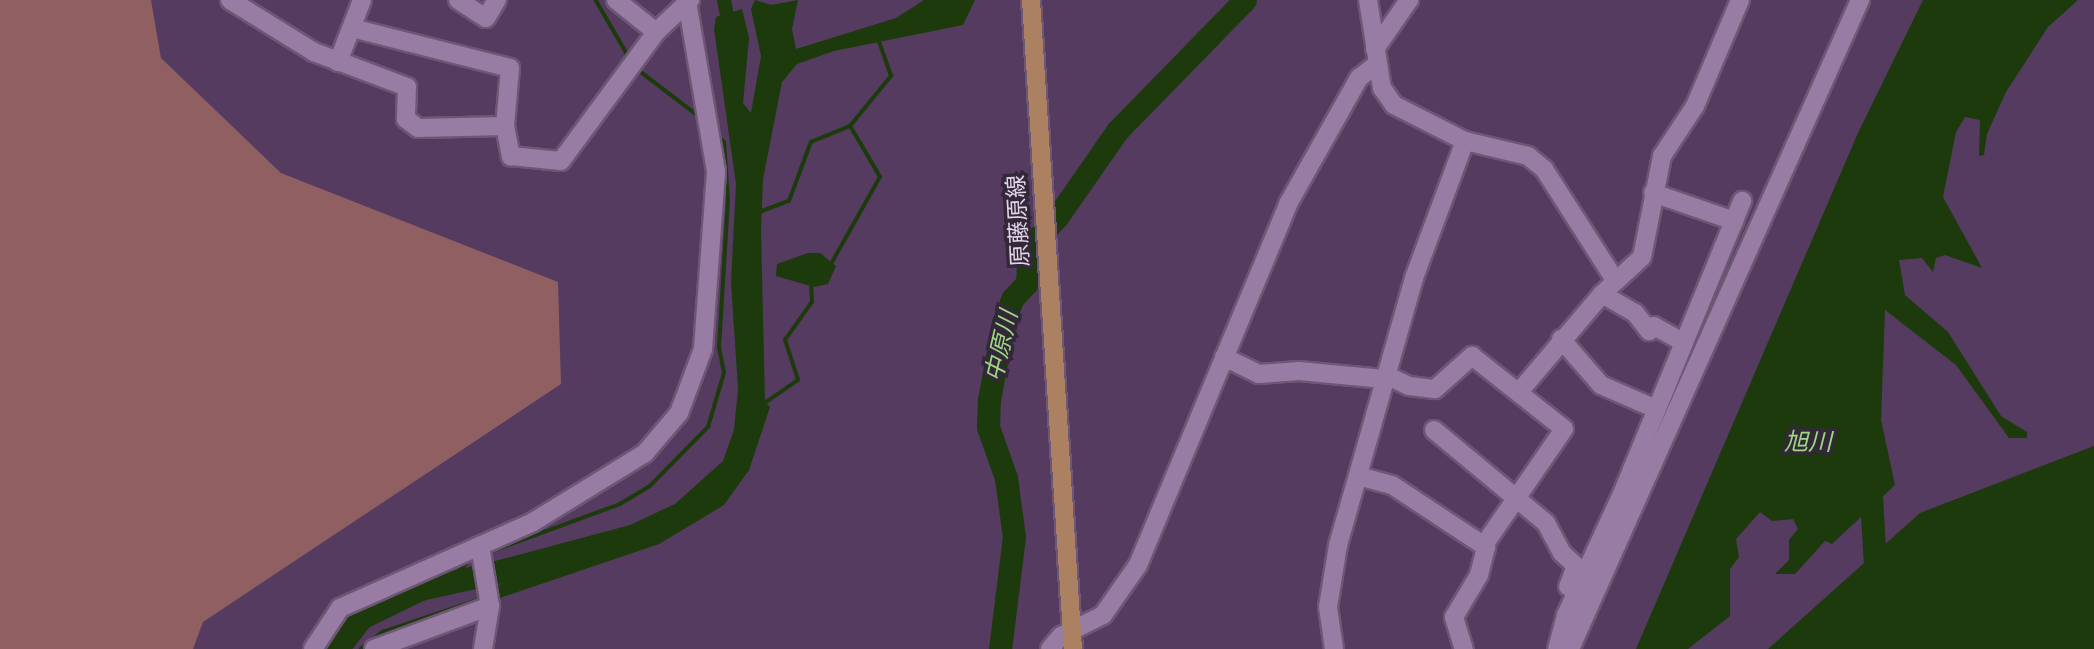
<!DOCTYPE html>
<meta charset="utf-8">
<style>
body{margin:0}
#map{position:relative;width:2094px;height:649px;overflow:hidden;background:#543b5f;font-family:"Space Grotesk","Noto Sans JP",sans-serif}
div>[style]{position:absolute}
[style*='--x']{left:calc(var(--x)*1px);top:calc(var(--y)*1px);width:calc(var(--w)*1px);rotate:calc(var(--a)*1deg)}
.green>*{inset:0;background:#8f5f61}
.water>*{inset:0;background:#1d3a0c}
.stream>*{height:3.5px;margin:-1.75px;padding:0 1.75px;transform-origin:1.75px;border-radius:1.75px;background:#1d3a0c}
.canal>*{height:14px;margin:-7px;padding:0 7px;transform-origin:7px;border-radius:7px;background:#1d3a0c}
.river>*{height:23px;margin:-11.5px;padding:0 11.5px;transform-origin:11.5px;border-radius:11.5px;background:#1d3a0c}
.roads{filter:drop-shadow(2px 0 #6d5775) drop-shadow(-2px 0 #6d5775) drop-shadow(0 2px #6d5775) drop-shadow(0 -2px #6d5775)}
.minor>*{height:18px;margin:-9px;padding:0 9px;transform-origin:9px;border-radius:9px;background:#987ca3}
.major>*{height:18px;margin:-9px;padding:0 9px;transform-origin:9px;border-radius:9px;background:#ab8161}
span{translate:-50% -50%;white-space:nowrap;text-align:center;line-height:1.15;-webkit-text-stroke:7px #332838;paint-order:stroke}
.street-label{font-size:23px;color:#e3d4e9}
.water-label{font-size:24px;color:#9ed882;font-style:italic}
</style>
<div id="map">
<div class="green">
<i style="clip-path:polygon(0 0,151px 0,161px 58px,281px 173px,558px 282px,561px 384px,203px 622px,193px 649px,0 649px)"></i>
</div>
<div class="water">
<i style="clip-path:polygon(755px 0,771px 5px,798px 0,792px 29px,796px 49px,896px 18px,924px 0,975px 0,963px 25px,834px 51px,797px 64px,782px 82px,763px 179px,761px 231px,765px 402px,770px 407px,749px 470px,724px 505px,659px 544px,494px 600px,492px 588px,514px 578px,490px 581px,488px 563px,630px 525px,675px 504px,723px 461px,734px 430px,738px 389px,731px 282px,736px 184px,714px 29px,716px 17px,742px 9px,749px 38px,743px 103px,751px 113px,761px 56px,751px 9px)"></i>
<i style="clip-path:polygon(1923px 0,2078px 0,2048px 27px,2006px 92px,1987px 134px,1984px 155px,1979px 156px,1980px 120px,1965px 117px,1956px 132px,1943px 197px,1982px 268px,1945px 255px,1936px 258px,1933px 272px,1922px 258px,1899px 260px,1905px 295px,1948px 332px,2001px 416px,2027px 432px,2027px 438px,2009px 438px,1956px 365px,1885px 310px,1881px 420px,1895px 485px,1832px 544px,1825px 541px,1795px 574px,1775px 574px,1789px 560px,1789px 540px,1798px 529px,1793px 519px,1772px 521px,1760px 512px,1736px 539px,1739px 557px,1730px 569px,1730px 616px,1688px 649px,1636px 649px,1858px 133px)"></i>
<i style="clip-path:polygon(808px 253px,820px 253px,836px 266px,828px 284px,814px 287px,776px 276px,777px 264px)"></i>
<i style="clip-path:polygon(2094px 446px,2094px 649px,1768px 649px,1920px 513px)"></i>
</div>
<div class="stream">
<i style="--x:596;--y:0;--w:66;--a:59.9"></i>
<i style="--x:637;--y:69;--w:79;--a:37.3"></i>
<i style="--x:757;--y:213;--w:34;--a:-21"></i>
<i style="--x:789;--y:201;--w:63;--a:-69.6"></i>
<i style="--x:811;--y:142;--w:42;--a:-22.3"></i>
<i style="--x:830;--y:266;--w:102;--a:-60.7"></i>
<i style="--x:880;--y:177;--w:59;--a:-120.5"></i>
<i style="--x:850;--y:126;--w:65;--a:-50.6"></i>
<i style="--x:891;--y:76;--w:42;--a:-109.3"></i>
<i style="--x:762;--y:405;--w:44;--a:-34.8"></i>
<i style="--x:798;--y:380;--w:42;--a:-108"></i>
<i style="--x:785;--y:340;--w:47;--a:-54.6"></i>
<i style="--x:812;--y:302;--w:19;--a:-93"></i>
<i style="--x:487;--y:553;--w:142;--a:-20.2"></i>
<i style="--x:620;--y:504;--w:35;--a:-31"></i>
<i style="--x:650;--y:486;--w:83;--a:-45.5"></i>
<i style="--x:708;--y:427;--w:56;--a:-73.5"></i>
<i style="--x:724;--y:373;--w:26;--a:-101"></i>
<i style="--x:719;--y:347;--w:146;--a:-86.5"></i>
<i style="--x:728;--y:201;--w:58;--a:-93.9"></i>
<i style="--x:724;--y:143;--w:9;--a:-131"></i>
<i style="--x:448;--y:583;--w:33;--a:-47"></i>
<i style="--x:361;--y:649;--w:28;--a:-38"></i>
<i style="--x:383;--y:632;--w:107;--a:-18.6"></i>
</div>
<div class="canal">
<i style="--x:724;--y:0;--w:31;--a:79"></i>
</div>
<div class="river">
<i style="--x:1870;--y:479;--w:105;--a:86.7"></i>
<i style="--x:337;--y:649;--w:39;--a:-52"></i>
<i style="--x:361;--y:618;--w:66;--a:-26.2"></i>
<i style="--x:420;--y:589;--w:88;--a:-12.5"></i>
<i style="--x:1000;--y:649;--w:113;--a:-82.9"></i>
<i style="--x:1014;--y:537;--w:60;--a:-97.7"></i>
<i style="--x:1006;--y:478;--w:54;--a:-109.4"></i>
<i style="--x:988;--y:427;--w:27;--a:-88"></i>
<i style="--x:989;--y:400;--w:78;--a:-79.7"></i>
<i style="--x:1003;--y:323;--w:26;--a:-69"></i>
<i style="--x:1012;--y:299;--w:22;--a:-47"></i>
<i style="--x:1027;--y:283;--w:36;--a:-87"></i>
<i style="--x:1029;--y:247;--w:42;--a:-46.9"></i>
<i style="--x:1058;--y:216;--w:103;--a:-55.2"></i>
<i style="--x:1117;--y:131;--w:183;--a:-45.7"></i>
</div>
<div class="roads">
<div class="minor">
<i style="--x:230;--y:0;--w:99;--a:31.8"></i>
<i style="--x:314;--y:52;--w:99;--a:20.6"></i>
<i style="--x:407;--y:87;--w:32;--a:92"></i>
<i style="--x:406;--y:119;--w:15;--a:37"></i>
<i style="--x:418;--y:128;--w:87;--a:-1.3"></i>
<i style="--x:505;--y:126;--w:31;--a:79"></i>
<i style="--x:511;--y:156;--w:50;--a:5.7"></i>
<i style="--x:561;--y:161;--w:160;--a:-53.6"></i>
<i style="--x:656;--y:32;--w:47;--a:-43.3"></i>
<i style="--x:458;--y:0;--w:33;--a:33"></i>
<i style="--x:486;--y:18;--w:21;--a:-59"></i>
<i style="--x:616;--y:0;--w:51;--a:38.7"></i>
<i style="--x:1368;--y:0;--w:89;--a:81"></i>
<i style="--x:1382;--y:88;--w:21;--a:55"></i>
<i style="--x:1394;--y:105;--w:80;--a:26.9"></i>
<i style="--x:1465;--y:141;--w:65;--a:13.4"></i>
<i style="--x:1528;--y:156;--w:21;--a:39"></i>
<i style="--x:1544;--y:169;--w:132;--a:57.4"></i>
<i style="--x:352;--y:28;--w:163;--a:14.2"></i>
<i style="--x:510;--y:68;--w:58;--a:94.9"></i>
<i style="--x:1375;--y:49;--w:60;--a:-55.2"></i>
<i style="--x:338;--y:62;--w:66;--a:-68.8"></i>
<i style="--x:1653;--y:193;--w:86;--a:19.1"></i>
<i style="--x:1602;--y:294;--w:38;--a:30"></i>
<i style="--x:1635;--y:313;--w:23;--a:52"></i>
<i style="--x:1649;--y:331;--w:7;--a:-45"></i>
<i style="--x:1654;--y:326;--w:33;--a:29"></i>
<i style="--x:1561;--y:339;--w:61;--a:49"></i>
<i style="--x:1601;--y:385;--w:60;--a:23.6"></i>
<i style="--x:1224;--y:357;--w:39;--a:26"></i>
<i style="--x:1259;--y:374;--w:40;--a:-4.3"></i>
<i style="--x:1299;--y:371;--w:85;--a:5.4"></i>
<i style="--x:1386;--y:375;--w:25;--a:26"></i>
<i style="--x:1409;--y:386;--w:26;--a:7"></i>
<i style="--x:1435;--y:389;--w:50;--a:-41.7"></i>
<i style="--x:1472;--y:356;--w:117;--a:38.4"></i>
<i style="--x:1564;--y:429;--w:141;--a:124.6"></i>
<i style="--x:1519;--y:392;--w:128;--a:-49.7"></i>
<i style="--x:1602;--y:294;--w:54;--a:-42.8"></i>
<i style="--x:1642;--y:257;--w:103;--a:-78.8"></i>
<i style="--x:1662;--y:156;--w:60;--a:-56.6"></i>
<i style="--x:1695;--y:106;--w:115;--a:-67"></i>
<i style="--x:1434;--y:430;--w:146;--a:39.7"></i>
<i style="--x:1546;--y:523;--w:34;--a:62"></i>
<i style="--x:1562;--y:553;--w:19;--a:43"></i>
<i style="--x:1576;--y:566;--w:22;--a:111"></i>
<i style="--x:1358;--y:476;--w:35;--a:15"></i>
<i style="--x:1392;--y:485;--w:113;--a:33.4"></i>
<i style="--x:1486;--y:547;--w:29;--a:104"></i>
<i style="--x:1479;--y:575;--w:49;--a:120.8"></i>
<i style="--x:1454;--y:617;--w:34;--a:73"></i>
<i style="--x:480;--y:546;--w:61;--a:80.5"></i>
<i style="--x:490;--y:606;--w:44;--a:99.2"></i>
<i style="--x:313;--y:649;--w:49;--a:-56.6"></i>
<i style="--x:340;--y:608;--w:211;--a:-24"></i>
<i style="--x:533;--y:522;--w:132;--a:-31.6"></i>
<i style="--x:645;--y:453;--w:52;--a:-49.6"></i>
<i style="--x:679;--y:413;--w:68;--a:-69.4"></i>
<i style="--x:703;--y:349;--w:178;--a:-85.8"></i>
<i style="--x:716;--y:171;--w:171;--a:-99.7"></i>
<i style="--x:374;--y:649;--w:124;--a:-20.3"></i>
<i style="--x:1050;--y:649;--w:17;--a:-50"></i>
<i style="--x:1061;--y:636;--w:47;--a:-26.6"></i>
<i style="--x:1103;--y:615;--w:61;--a:-55"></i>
<i style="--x:1138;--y:565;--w:391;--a:-67.4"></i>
<i style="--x:1288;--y:204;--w:145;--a:-60.6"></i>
<i style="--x:1359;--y:78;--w:23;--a:-38"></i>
<i style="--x:1334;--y:649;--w:42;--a:-98.1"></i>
<i style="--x:1328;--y:607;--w:63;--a:-80.8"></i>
<i style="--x:1338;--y:545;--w:278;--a:-74.1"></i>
<i style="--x:1414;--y:278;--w:146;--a:-69.6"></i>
<i style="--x:1557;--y:649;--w:35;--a:-75"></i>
<i style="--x:1566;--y:615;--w:133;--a:-65.2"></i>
<i style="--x:1622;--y:494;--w:317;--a:-67.7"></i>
<i style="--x:1570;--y:649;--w:711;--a:-65.92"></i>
</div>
<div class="major">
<i style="--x:1031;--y:0;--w:650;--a:86.3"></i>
</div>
</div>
<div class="street-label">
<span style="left:1018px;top:221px;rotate:-93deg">原藤原線</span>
</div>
<div class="water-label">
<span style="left:1001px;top:346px;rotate:-77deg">中原川</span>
<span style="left:1808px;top:442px">旭川</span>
</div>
</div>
